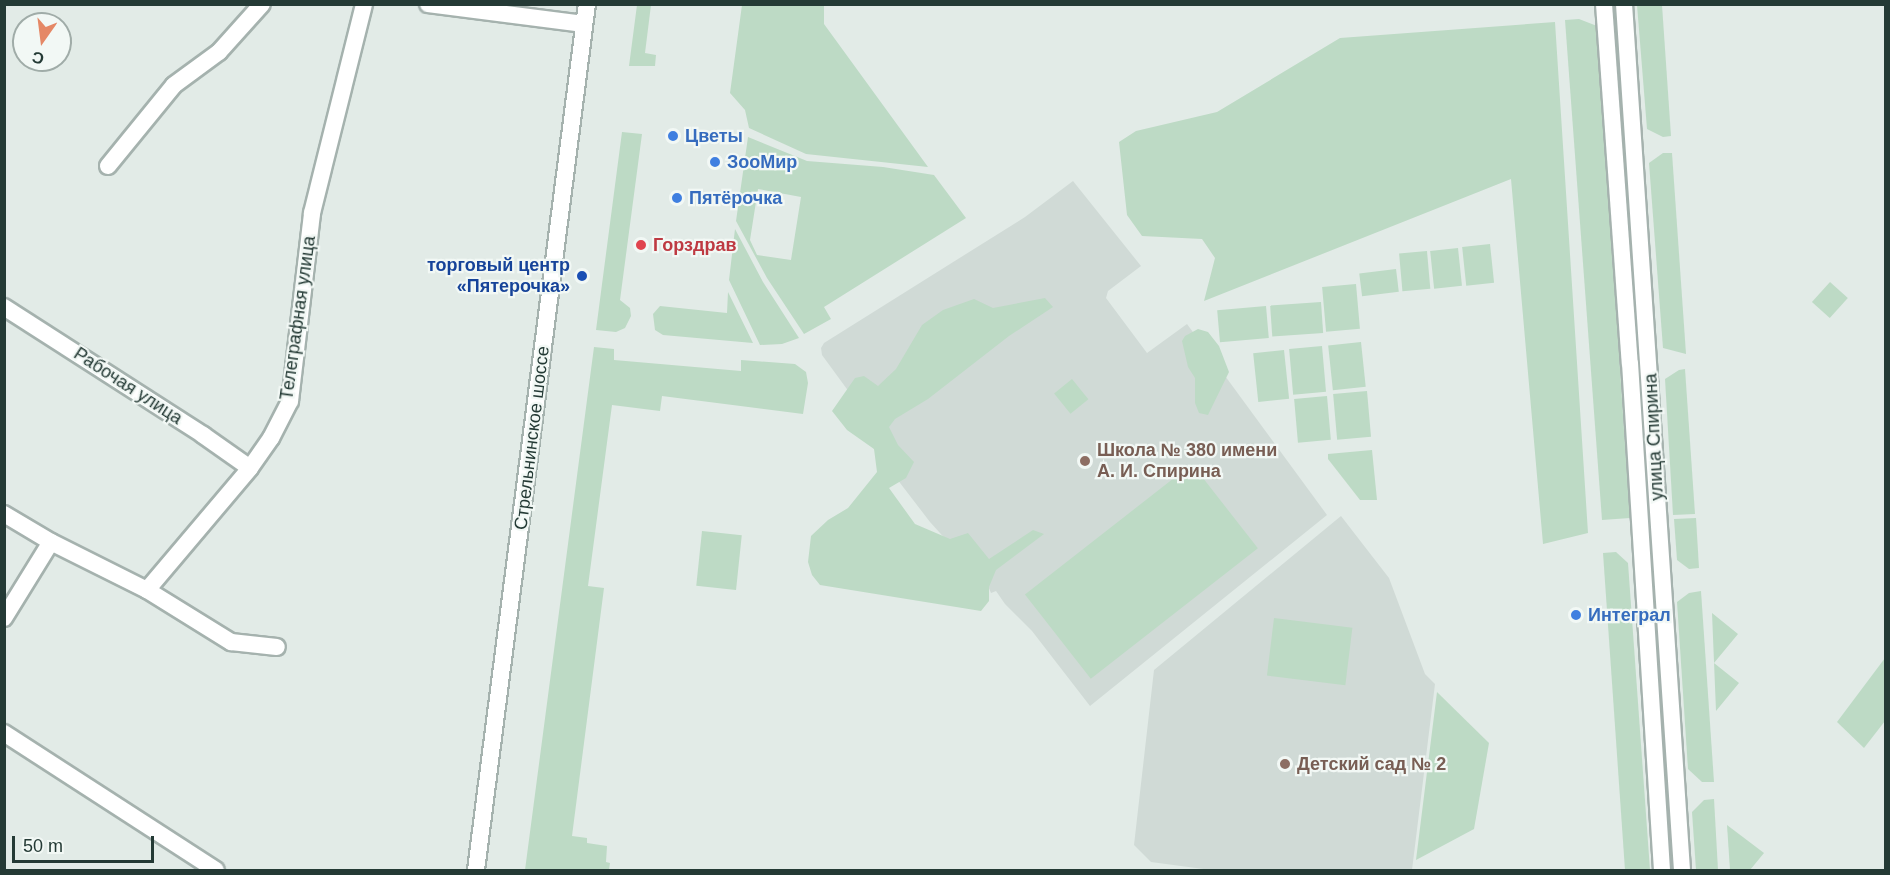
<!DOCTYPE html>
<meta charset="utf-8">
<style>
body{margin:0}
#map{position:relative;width:1890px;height:875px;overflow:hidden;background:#e2ebe7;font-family:Arial,sans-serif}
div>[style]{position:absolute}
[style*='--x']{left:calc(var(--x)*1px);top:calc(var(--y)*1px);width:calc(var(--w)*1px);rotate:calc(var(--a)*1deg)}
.built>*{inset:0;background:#d0dad6}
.green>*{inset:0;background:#bddac5;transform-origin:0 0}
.roads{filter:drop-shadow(2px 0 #a5b2ae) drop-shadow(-2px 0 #a5b2ae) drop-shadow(0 2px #a5b2ae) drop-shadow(0 -2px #a5b2ae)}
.minor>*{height:16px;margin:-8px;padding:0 8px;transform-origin:8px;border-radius:8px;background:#fff}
.dots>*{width:16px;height:16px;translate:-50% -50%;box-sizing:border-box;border:3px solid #f2f8f5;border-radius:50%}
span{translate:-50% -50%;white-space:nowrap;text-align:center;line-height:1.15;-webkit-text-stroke:4.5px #f2f8f5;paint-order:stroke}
.shop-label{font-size:18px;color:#366cbe;font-weight:700}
.left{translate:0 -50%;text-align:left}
.health-label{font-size:18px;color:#be3a42;font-weight:700}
.transit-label{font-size:18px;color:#164399;font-weight:700}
.right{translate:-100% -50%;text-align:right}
.street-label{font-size:18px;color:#243a35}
.education-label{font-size:18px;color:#785e54;font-weight:700}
.frame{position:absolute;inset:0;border:6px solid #243a35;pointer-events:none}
.north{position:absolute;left:12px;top:12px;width:60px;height:60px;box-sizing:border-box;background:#f2f8f5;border:2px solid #a0aca8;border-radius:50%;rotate:194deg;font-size:16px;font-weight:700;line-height:24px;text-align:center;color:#243a35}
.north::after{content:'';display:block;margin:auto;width:21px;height:27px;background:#e58866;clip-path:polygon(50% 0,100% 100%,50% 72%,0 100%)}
.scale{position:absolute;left:12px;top:836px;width:142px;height:27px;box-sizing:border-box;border:3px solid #243a35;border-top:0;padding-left:8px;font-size:18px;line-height:21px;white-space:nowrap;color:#243a35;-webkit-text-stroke:4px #f2f8f5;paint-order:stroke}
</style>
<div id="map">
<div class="built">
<i style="clip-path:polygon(1073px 181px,1141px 266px,1108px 291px,1106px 298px,1147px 353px,1187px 324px,1327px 515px,1090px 706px,1032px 631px,1005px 604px,996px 591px,991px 593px,988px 586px,930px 522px,841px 406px,852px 396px,822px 355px,821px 348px,824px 343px,1025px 217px)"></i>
<i style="clip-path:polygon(1341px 516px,1389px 578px,1425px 674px,1435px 684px,1412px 870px,1211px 870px,1151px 862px,1134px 845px,1154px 670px)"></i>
</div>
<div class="green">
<i style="clip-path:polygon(637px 5px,651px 5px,645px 53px,656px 55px,655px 66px,629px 66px)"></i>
<i style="clip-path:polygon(742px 5px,824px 5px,824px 24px,928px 167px,806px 154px,749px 128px,745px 110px,730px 93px)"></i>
<i style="clip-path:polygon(1637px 5px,1662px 5px,1671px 136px,1663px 137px,1647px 129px)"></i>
<i style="clip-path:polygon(1579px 19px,1597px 26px,1630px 518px,1602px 520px,1565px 20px)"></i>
<i style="clip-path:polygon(1555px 22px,1588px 533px,1543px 544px,1511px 179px,1204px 301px,1215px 258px,1202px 239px,1142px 236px,1127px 215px,1119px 142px,1136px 131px,1217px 112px,1340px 38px)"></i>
<i style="clip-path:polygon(622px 132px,642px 134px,620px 300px,630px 308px,631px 316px,625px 328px,616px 332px,596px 330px)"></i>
<i style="clip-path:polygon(evenodd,748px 137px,807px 161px,883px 167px,934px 175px,966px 218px,824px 307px,831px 319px,804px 334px,767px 278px,736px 221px,748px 137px,758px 189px,801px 197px,791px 260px,757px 255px,750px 240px,758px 189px)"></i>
<i style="clip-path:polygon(1663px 153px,1672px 153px,1686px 354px,1663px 348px,1649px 163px)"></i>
<i style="clip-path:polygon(735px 229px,763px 282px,799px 338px,782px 344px,760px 345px,729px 280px)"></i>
<i style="left:1490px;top:244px;width:39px;height:28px;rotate:84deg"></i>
<i style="left:1458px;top:248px;width:38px;height:28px;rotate:84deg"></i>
<i style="left:1427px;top:251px;width:38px;height:28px;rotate:85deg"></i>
<i style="left:1396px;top:269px;width:23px;height:37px;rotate:83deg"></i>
<i style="left:1830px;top:282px;width:24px;height:27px;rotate:42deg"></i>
<i style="left:1356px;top:284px;width:45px;height:34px;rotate:85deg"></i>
<i style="clip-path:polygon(728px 292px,753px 343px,663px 335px,655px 330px,653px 314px,660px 306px,727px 313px)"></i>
<i style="clip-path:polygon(1045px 298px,1053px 307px,1009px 336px,928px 399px,895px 419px,889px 427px,898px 445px,914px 462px,906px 478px,889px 488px,915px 524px,950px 539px,968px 533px,989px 559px,1033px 530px,1044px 534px,996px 570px,989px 587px,989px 601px,981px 611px,820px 585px,812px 575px,808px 562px,811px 536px,828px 520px,848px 508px,877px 472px,874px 449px,847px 430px,832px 411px,855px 378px,864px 376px,878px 386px,896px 369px,922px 325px,943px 310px,974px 299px,993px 308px)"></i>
<i style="left:1321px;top:302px;width:31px;height:51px;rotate:86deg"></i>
<i style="left:1266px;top:306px;width:32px;height:49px;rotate:85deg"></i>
<i style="clip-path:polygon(1198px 329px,1208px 332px,1219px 346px,1229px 372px,1208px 415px,1199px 413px,1195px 403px,1195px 378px,1188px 367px,1182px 341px,1185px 336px)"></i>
<i style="left:1361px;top:342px;width:45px;height:33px;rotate:84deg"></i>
<i style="left:1322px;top:346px;width:46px;height:33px;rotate:85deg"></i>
<i style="clip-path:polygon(594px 347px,614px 349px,614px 360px,741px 371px,741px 360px,795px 364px,806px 372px,808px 383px,803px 414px,662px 396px,660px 411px,612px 405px,588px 586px,604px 588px,572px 836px,587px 838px,587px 843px,607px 846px,606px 862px,610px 863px,609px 870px,525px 870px)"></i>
<i style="left:1284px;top:350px;width:49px;height:31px;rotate:84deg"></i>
<i style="clip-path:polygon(1685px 369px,1695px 514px,1673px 515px,1665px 379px,1679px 370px)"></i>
<i style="left:1072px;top:379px;width:26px;height:23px;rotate:51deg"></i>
<i style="left:1367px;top:391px;width:46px;height:34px;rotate:85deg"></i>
<i style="left:1327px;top:396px;width:44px;height:33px;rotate:85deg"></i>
<i style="clip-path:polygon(1372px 450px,1377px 500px,1360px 500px,1328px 459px,1328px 454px)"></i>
<i style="left:1192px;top:464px;width:107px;height:212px;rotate:52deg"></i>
<i style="clip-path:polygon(1696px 518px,1699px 568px,1689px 569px,1677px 560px,1674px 519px)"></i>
<i style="left:702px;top:531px;width:40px;height:55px;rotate:6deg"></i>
<i style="clip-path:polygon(1616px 552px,1628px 563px,1650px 870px,1625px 870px,1603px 553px)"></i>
<i style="clip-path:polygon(1701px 591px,1714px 782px,1702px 782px,1688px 769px,1677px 602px,1689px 593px)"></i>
<i style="clip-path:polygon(1712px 613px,1738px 634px,1714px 663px,1739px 683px,1716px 711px)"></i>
<i style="left:1274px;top:618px;width:79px;height:58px;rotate:7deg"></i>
<i style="clip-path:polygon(1885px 658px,1885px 721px,1864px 748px,1837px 722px)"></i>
<i style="clip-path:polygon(1437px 692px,1489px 743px,1474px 829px,1416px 860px)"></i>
<i style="clip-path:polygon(1714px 799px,1718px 870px,1696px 870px,1692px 812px,1704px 800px)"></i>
<i style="clip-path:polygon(1727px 825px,1764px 853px,1750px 870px,1730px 870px)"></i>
</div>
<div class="roads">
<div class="minor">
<i style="--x:428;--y:4;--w:157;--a:7.3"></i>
<i style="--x:1604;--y:4;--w:360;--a:85.9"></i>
<i style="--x:1630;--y:363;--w:508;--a:86.39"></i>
<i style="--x:1624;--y:4;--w:868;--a:86.17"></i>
<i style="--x:108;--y:166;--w:104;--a:-50.8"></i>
<i style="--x:174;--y:85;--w:56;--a:-36.3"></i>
<i style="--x:219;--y:52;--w:64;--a:-48.1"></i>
<i style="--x:4;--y:307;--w:237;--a:32.7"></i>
<i style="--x:203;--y:435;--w:57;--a:35.1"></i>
<i style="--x:4;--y:514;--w:55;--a:30.8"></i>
<i style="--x:51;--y:542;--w:107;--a:26.6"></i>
<i style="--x:147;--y:590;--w:99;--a:31.8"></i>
<i style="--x:231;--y:642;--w:46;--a:6.2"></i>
<i style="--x:147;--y:590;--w:160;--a:-49.8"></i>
<i style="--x:250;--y:468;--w:37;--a:-55"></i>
<i style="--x:271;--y:438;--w:42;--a:-62.8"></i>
<i style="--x:290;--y:401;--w:189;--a:-83.3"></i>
<i style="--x:312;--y:213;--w:215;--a:-76"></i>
<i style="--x:4;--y:618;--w:89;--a:-58.3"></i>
<i style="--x:4;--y:733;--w:252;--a:32.9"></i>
<i style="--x:476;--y:870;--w:873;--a:-82.7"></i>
</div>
</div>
<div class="dots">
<i style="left:673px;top:136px;background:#3f7fe0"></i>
<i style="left:715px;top:162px;background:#3f7fe0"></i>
<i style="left:677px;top:198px;background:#3f7fe0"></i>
<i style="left:641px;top:245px;background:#e0444e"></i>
<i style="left:582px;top:276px;background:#1a4fb4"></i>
<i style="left:1085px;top:461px;background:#8d6e63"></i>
<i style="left:1576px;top:615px;background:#3f7fe0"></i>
<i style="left:1285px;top:764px;background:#8d6e63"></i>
</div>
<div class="shop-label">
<span class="left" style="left:685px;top:136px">Цветы</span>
<span class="left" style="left:727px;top:162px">ЗооМир</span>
<span class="left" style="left:689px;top:198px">Пятёрочка</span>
<span class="left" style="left:1588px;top:615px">Интеграл</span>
</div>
<div class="health-label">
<span class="left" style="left:653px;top:245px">Горздрав</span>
</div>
<div class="transit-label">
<span class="right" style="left:570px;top:276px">торговый центр<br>«Пятерочка»</span>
</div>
<div class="street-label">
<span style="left:298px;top:318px;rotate:-82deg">Телеграфная улица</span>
<span style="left:128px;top:386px;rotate:33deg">Рабочая улица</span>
<span style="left:1654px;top:437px;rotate:-93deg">улица Спирина</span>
<span style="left:532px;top:438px;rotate:-83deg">Стрельнинское шоссе</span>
</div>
<div class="education-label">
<span class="left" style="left:1097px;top:461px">Школа № 380 имени<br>А. И. Спирина</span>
<span class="left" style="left:1297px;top:764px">Детский сад № 2</span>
</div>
<div class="frame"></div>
<div class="north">С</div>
<div class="scale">50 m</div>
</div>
